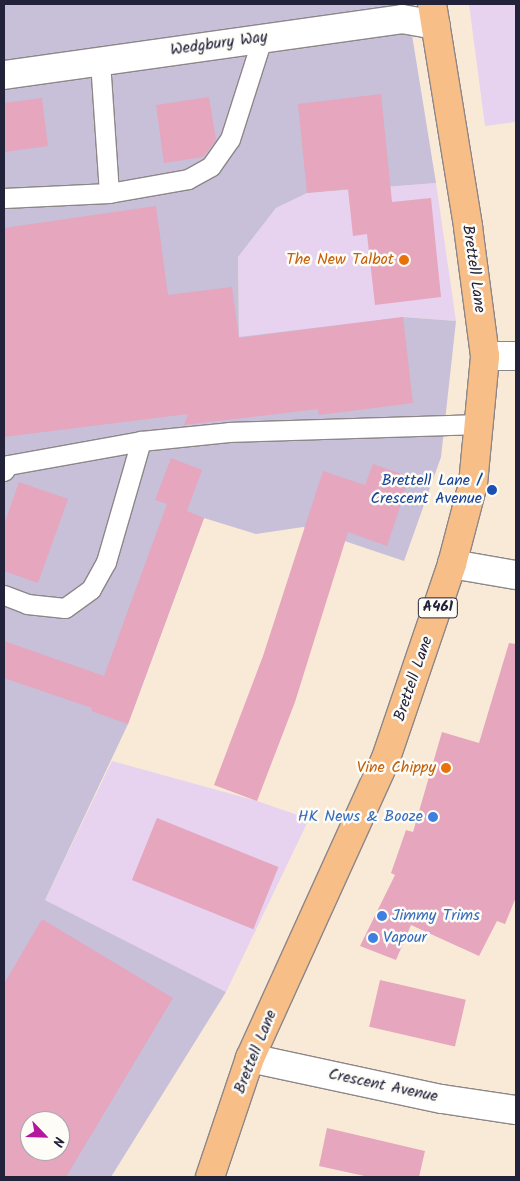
<!DOCTYPE html>
<style>
body{margin:0}
#map{position:relative;width:520px;height:1181px;overflow:hidden;background:#f8ead6;font-family:Kalam,sans-serif}
div>[style]{position:absolute}
[style*='--x']{left:calc(var(--x)*1px);top:calc(var(--y)*1px);width:calc(var(--w)*1px);rotate:calc(var(--a)*1deg)}
.built>*{inset:0;background:#e7d2ef}
.industrial>*{inset:0;background:#c8bfd8}
.building>*{inset:0;background:#e5a6be;transform-origin:0 0}
.roads{filter:drop-shadow(1px 0 #8d8688) drop-shadow(-1px 0 #8d8688) drop-shadow(0 1px #8d8688) drop-shadow(0 -1px #8d8688)}
.service>*{height:19px;margin:-9.5px;padding:0 9.5px;transform-origin:9.5px;border-radius:9.5px;background:#fff}
.minor>*{height:28px;margin:-14px;padding:0 14px;transform-origin:14px;border-radius:14px;background:#fff}
.primary>*{height:28px;margin:-14px;padding:0 14px;transform-origin:14px;border-radius:14px;background:#f7be87}
.dots>*{width:14px;height:14px;translate:-50% -50%;box-sizing:border-box;border:2px solid #fdfcf7;border-radius:50%}
span{translate:-50% -50%;white-space:nowrap;text-align:center;line-height:1.15;-webkit-text-stroke:5px #fdfcf7;paint-order:stroke}
.shield-label span{padding:1px 4px;background:#fdfcf7;border:1px solid;border-radius:4px;-webkit-text-stroke-width:0}
.shield-label{font-size:15px;color:#22223b;font-weight:700}
.street-label{font-size:16px;color:#22223b}
.food-label{font-size:16px;color:#c56008}
.right{translate:-100% -50%;text-align:right}
.transit-label{font-size:16px;color:#164399}
.shop-label{font-size:16px;color:#366cbe}
.left{translate:0 -50%;text-align:left}
.frame{position:absolute;inset:0;border:5px solid #22223b;pointer-events:none}
.north{position:absolute;left:20px;top:1111px;width:50px;height:50px;box-sizing:border-box;background:#fdfcf7;border:1px solid #a5a5ac;border-radius:50%;rotate:114deg;font-size:14px;font-weight:700;line-height:20px;text-align:center;color:#22223b}
.north::after{content:'';display:block;margin:auto;width:18px;height:22px;background:#b5179e;clip-path:polygon(50% 0,100% 100%,50% 72%,0 100%)}
</style>
<div id="map">
<div class="built">
<i style="clip-path:polygon(469px 4px,516px 4px,516px 122px,485px 126px)"></i>
<i style="clip-path:polygon(436px 183px,456px 321px,403px 317px,239px 338px,238px 257px,276px 208px,307px 193px)"></i>
<i style="clip-path:polygon(112px 761px,257px 801px,309px 819px,226px 992px,45px 900px)"></i>
</div>
<div class="industrial">
<i style="clip-path:polygon(evenodd,4px 4px,407px 4px,436px 183px,307px 193px,276px 208px,238px 257px,239px 337px,403px 317px,456px 321px,441px 457px,404px 561px,303px 527px,256px 534px,204px 518px,128px 724px,45px 900px,226px 992px,111px 1177px,4px 1177px,4px 4px,30px 1121px,60px 1121px,60px 1151px,30px 1151px,30px 1121px)"></i>
</div>
<div class="building">
<i style="clip-path:polygon(381px 94px,392px 202px,431px 198px,441px 297px,375px 305px,367px 234px,353px 236px,348px 189px,307px 193px,298px 104px)"></i>
<i style="clip-path:polygon(209px 97px,216px 140px,203px 157px,164px 163px,156px 105px)"></i>
<i style="clip-path:polygon(42px 98px,48px 146px,4px 152px,4px 103px)"></i>
<i style="clip-path:polygon(156px 206px,168px 295px,232px 287px,239px 338px,403px 317px,413px 403px,319px 415px,318px 409px,184px 425px,188px 414px,4px 437px,4px 228px)"></i>
<i style="clip-path:polygon(171px 458px,202px 470px,187px 511px,204px 518px,128px 724px,91px 711px,92px 708px,4px 678px,4px 641px,104px 676px,167px 504px,155px 500px)"></i>
<i style="clip-path:polygon(373px 464px,410px 477px,387px 546px,348px 532px,295px 702px,257px 801px,214px 785px,263px 656px,323px 471px,365px 485px)"></i>
<i style="clip-path:polygon(19px 482px,68px 499px,38px 583px,4px 571px,4px 525px)"></i>
<i style="clip-path:polygon(509px 643px,516px 644px,516px 897px,505px 924px,497px 921px,479px 956px,411px 925px,396px 960px,360px 946px,395px 875px,391px 873px,406px 830px,413px 832px,442px 732px,479px 743px)"></i>
<i style="left:157px;top:818px;width:131px;height:67px;rotate:22deg"></i>
<i style="clip-path:polygon(evenodd,42px 919px,173px 998px,66px 1177px,4px 1177px,4px 984px,42px 919px,30px 1121px,60px 1121px,60px 1151px,30px 1151px,30px 1121px)"></i>
<i style="left:380px;top:980px;width:88px;height:48px;rotate:13deg"></i>
<i style="clip-path:polygon(327px 1128px,425px 1151px,419px 1177px,369px 1177px,319px 1166px)"></i>
</div>
<div class="roads">
<div class="service">
<i style="--x:100;--y:61;--w:132;--a:86.1"></i>
<i style="--x:4;--y:198;--w:105;--a:-2.7"></i>
<i style="--x:109;--y:193;--w:80;--a:-10"></i>
<i style="--x:188;--y:179;--w:26;--a:-29"></i>
<i style="--x:211;--y:166;--w:33;--a:-55"></i>
<i style="--x:230;--y:139;--w:105;--a:-72.3"></i>
<i style="--x:4;--y:471;--w:7;--a:-56"></i>
<i style="--x:8;--y:465;--w:135;--a:-10.2"></i>
<i style="--x:141;--y:441;--w:88;--a:-5.8"></i>
<i style="--x:229;--y:432;--w:250;--a:-1.8"></i>
<i style="--x:4;--y:595;--w:25;--a:21"></i>
<i style="--x:27;--y:604;--w:38;--a:6"></i>
<i style="--x:65;--y:608;--w:32;--a:-36"></i>
<i style="--x:91;--y:589;--w:31;--a:-61"></i>
<i style="--x:106;--y:562;--w:126;--a:-73.9"></i>
</div>
<div class="minor">
<i style="--x:4;--y:75;--w:402;--a:-8"></i>
<i style="--x:402;--y:19;--w:34;--a:10"></i>
<i style="--x:485;--y:356;--w:31;--a:0"></i>
<i style="--x:452;--y:564;--w:65;--a:9.8"></i>
<i style="--x:250;--y:1058;--w:196;--a:12.1"></i>
<i style="--x:442;--y:1099;--w:75;--a:8.5"></i>
</div>
<div class="primary">
<i style="--x:210;--y:1177;--w:126;--a:-71.4"></i>
<i style="--x:250;--y:1058;--w:329;--a:-65.6"></i>
<i style="--x:386;--y:758;--w:205;--a:-71.2"></i>
<i style="--x:452;--y:564;--w:83;--a:-75.3"></i>
<i style="--x:473;--y:484;--w:129;--a:-84.6"></i>
<i style="--x:485;--y:356;--w:131;--a:-97.5"></i>
<i style="--x:468;--y:226;--w:225;--a:-99.2"></i>
</div>
</div>
<div class="dots">
<i style="left:404px;top:260px;background:#e8710a"></i>
<i style="left:492px;top:490px;background:#1a4fb4"></i>
<i style="left:446px;top:768px;background:#e8710a"></i>
<i style="left:433px;top:817px;background:#3f7fe0"></i>
<i style="left:382px;top:916px;background:#3f7fe0"></i>
<i style="left:373px;top:938px;background:#3f7fe0"></i>
</div>
<div class="shield-label">
<span style="left:438px;top:608px">A461</span>
</div>
<div class="street-label">
<span style="left:219px;top:44px;rotate:-8deg">Wedgbury Way</span>
<span style="left:473px;top:269px;rotate:82deg">Brettell Lane</span>
<span style="left:414px;top:679px;rotate:-71deg">Brettell Lane</span>
<span style="left:256px;top:1052px;rotate:-68deg">Brettell Lane</span>
<span style="left:383px;top:1086px;rotate:12deg">Crescent Avenue</span>
</div>
<div class="food-label">
<span class="right" style="left:394px;top:260px">The New Talbot</span>
<span class="right" style="left:436px;top:768px">Vine Chippy</span>
</div>
<div class="transit-label">
<span class="right" style="left:482px;top:490px">Brettell Lane /<br>Crescent Avenue</span>
</div>
<div class="shop-label">
<span class="right" style="left:423px;top:817px">HK News &amp; Booze</span>
<span class="left" style="left:392px;top:916px">Jimmy Trims</span>
<span class="left" style="left:383px;top:938px">Vapour</span>
</div>
<div class="frame"></div>
<div class="north">N</div>
</div>
